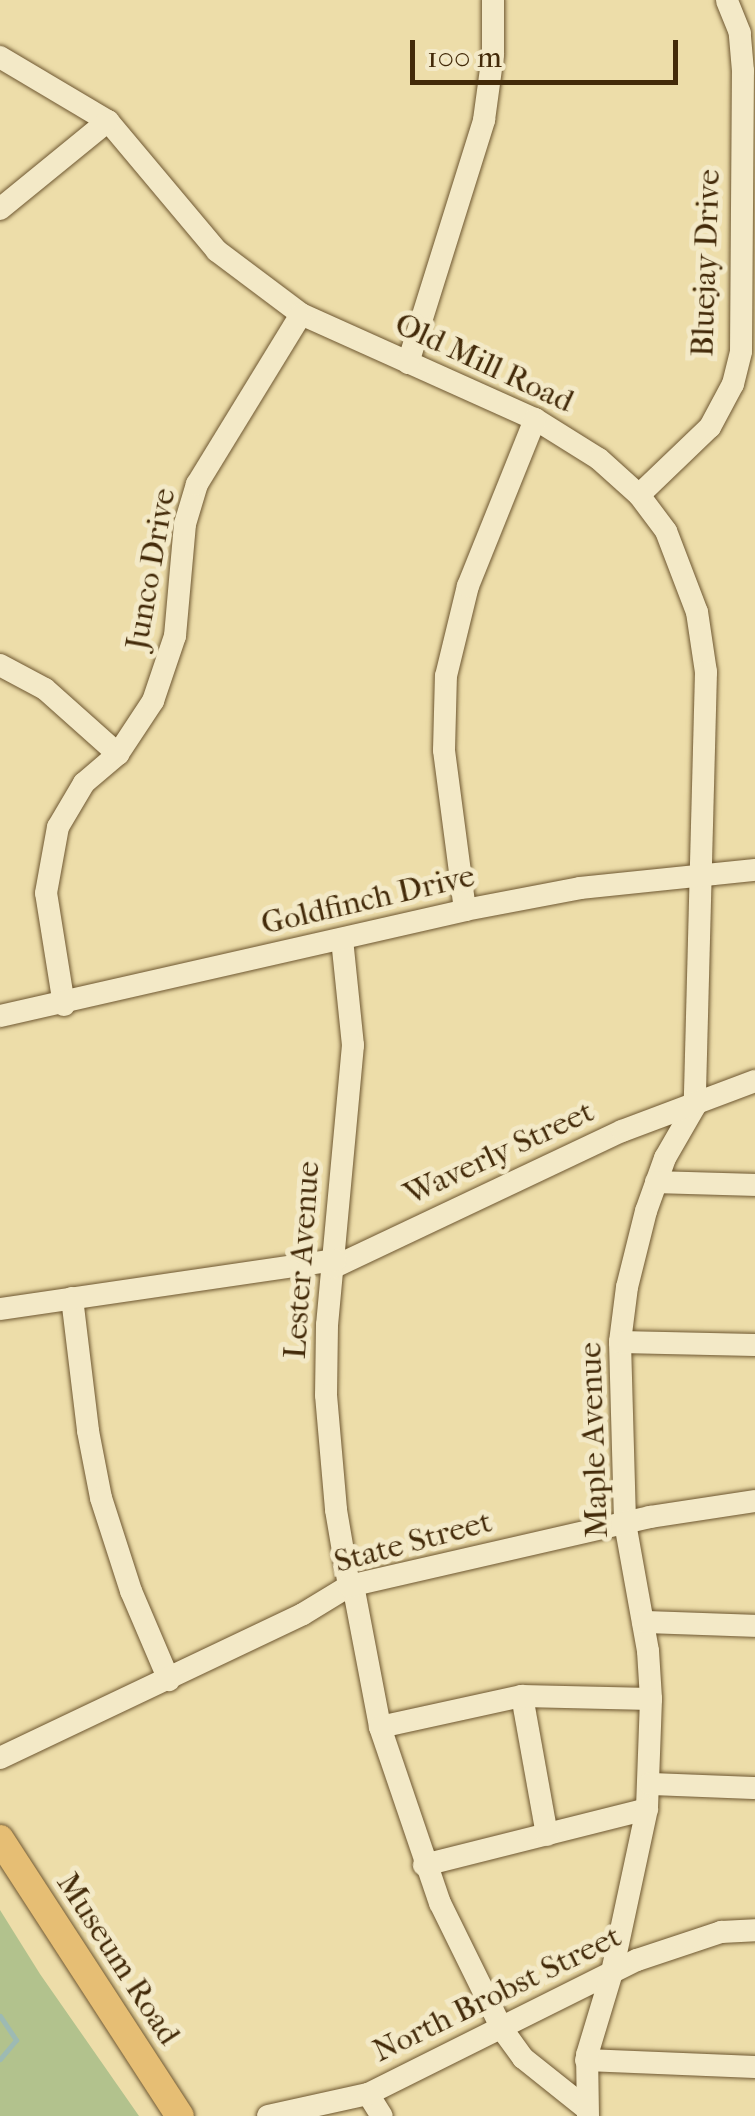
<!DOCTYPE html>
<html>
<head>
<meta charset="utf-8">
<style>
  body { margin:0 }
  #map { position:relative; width:755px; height:2116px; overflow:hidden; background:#eddda9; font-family:"IM FELL French Canon",serif }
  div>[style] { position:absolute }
  .green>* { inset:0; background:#b2c28d }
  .stream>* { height:5px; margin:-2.5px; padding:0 2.5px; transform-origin:2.5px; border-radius:2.5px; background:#9dbab3 }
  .roads { filter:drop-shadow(0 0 2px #6e5731) drop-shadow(0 0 2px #6e5731) }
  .minor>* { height:22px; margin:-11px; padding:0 11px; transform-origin:11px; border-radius:11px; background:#f3e9c7 }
  .major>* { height:28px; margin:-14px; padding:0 14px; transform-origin:14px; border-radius:14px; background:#e6be74 }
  span { translate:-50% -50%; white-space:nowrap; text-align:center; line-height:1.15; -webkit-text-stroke:10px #f3e9c7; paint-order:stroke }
  .street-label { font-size:32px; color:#432a09 }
  .scale { position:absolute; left:410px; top:40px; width:268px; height:45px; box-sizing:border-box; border:5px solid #432a09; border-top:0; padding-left:12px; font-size:30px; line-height:35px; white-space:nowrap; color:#432a09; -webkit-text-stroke:8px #f3e9c7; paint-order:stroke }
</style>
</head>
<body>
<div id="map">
  <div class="green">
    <div style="clip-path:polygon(0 1910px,40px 1974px,139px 2116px,0 2116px)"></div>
  </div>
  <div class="stream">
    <div style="left:0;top:2016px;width:29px;rotate:56deg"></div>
    <div style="left:16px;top:2040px;width:25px;rotate:130deg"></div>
  </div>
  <div class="roads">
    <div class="minor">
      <div style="left:0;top:57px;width:126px;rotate:30.7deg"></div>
      <div style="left:108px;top:121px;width:170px;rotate:50deg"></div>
      <div style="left:217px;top:251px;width:105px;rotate:36.9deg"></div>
      <div style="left:301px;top:314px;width:256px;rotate:24.2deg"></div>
      <div style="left:535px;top:419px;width:75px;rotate:32deg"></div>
      <div style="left:599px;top:459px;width:54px;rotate:42deg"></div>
      <div style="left:639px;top:495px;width:45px;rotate:53.1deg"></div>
      <div style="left:666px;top:531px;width:87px;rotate:69.1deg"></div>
      <div style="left:697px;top:612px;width:61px;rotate:81.5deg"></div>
      <div style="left:706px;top:672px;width:434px;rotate:91.5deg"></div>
      <div style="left:695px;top:1106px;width:60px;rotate:120deg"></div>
      <div style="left:665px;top:1158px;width:56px;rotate:109.7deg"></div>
      <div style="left:646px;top:1211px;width:78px;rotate:104deg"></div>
      <div style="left:627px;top:1287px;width:55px;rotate:97.3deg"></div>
      <div style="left:620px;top:1342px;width:181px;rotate:88.4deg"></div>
      <div style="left:625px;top:1523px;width:130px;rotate:79.8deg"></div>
      <div style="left:648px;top:1651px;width:48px;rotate:86.4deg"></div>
      <div style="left:651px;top:1699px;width:110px;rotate:92.1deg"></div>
      <div style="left:647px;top:1809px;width:230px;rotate:165.9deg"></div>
      <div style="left:0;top:209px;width:139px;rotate:-39.2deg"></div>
      <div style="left:408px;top:363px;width:255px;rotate:-72.6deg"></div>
      <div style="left:484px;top:120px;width:67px;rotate:-82.2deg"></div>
      <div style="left:493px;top:54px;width:54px;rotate:-90deg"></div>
      <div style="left:639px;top:495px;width:98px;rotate:-43.8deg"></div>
      <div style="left:710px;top:427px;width:49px;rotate:-61.9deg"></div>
      <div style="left:733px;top:384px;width:34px;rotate:-76deg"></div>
      <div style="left:741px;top:351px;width:280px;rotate:-89.6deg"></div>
      <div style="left:743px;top:71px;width:38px;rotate:-95deg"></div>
      <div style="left:740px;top:33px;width:35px;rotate:-112deg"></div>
      <div style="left:0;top:665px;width:51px;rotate:28.1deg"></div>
      <div style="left:45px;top:689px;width:98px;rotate:41.7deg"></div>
      <div style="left:465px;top:910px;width:161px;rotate:-97.5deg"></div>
      <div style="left:444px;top:750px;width:74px;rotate:-88.5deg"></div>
      <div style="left:446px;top:676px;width:93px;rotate:-76.3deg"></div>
      <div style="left:468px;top:586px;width:180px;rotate:-68.1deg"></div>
      <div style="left:342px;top:939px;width:107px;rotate:84.1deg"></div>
      <div style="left:353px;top:1045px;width:281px;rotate:95.3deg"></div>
      <div style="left:327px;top:1325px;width:70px;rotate:90.8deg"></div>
      <div style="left:326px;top:1395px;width:115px;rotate:85deg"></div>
      <div style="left:336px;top:1510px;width:77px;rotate:80.3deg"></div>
      <div style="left:64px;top:1005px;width:113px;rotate:-99.1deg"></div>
      <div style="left:46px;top:893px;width:67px;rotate:-79.7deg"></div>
      <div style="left:58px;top:827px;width:51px;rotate:-59.4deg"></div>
      <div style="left:84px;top:783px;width:45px;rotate:-40.5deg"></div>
      <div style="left:118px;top:754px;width:64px;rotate:-56.6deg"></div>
      <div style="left:153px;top:701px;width:69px;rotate:-71.3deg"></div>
      <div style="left:175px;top:636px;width:112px;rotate:-84.9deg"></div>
      <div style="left:185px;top:524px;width:42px;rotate:-73.3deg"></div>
      <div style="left:197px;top:484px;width:199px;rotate:-58.5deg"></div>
      <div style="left:0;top:1016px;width:477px;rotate:-12.8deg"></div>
      <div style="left:465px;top:910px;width:117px;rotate:-10.8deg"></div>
      <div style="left:580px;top:888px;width:176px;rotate:-5.9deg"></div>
      <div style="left:656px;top:1182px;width:99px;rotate:1.7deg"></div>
      <div style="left:334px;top:1267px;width:318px;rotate:-25.3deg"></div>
      <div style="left:622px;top:1131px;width:142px;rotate:-20.6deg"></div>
      <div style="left:72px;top:1298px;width:134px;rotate:83.1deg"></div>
      <div style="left:88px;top:1431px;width:68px;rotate:79deg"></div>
      <div style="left:101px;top:1498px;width:98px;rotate:72.1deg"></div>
      <div style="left:131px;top:1591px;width:97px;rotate:66.9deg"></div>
      <div style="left:0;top:1309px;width:339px;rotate:-8.3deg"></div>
      <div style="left:620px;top:1342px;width:135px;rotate:1.3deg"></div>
      <div style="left:353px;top:1585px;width:145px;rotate:79.2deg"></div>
      <div style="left:380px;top:1727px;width:186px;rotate:71.2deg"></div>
      <div style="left:440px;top:1903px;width:140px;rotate:63.8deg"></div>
      <div style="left:502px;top:2029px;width:36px;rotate:54deg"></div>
      <div style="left:523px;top:2058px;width:82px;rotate:38.6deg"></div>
      <div style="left:643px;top:1622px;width:112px;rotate:2deg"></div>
      <div style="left:522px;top:1696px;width:141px;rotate:79.8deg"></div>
      <div style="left:380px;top:1727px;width:145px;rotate:-12.3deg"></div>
      <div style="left:522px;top:1696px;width:129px;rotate:1.3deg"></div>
      <div style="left:0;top:1758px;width:335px;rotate:-25.4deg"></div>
      <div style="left:303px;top:1614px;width:54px;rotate:-31.3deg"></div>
      <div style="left:349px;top:1586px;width:309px;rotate:-12.9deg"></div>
      <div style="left:650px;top:1517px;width:106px;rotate:-8.7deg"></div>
      <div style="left:650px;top:1784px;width:105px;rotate:2.2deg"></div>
      <div style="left:586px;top:2060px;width:169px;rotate:2.4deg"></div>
      <div style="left:368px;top:2094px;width:26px;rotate:58deg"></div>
      <div style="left:268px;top:2116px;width:102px;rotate:-12.4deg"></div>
      <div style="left:368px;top:2094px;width:301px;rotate:-26.5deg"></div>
      <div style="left:637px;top:1960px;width:89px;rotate:-18.4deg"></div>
      <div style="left:721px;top:1932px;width:34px;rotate:-3deg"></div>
      <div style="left:588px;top:2116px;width:61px;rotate:-90.9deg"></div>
      <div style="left:587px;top:2055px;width:87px;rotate:-73.2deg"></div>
      <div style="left:612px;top:1972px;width:167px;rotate:-77.9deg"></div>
    </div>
    <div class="major">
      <div style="left:0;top:1839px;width:330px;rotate:57deg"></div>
    </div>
  </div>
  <div class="street-label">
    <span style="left:706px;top:263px;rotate:-88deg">Bluejay Drive</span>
    <span style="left:484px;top:363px;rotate:25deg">Old Mill Road</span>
    <span style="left:151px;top:569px;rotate:-80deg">Junco Drive</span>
    <span style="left:368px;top:900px;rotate:-13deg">Goldfinch Drive</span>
    <span style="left:499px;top:1153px;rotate:-25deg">Waverly Street</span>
    <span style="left:302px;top:1260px;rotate:-86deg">Lester Avenue</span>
    <span style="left:594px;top:1440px;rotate:-92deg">Maple Avenue</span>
    <span style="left:413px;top:1542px;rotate:-15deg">State Street</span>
    <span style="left:118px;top:1959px;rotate:57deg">Museum Road</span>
    <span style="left:497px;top:1994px;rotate:-26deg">North Brobst Street</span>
  </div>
  <div class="scale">100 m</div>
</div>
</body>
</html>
